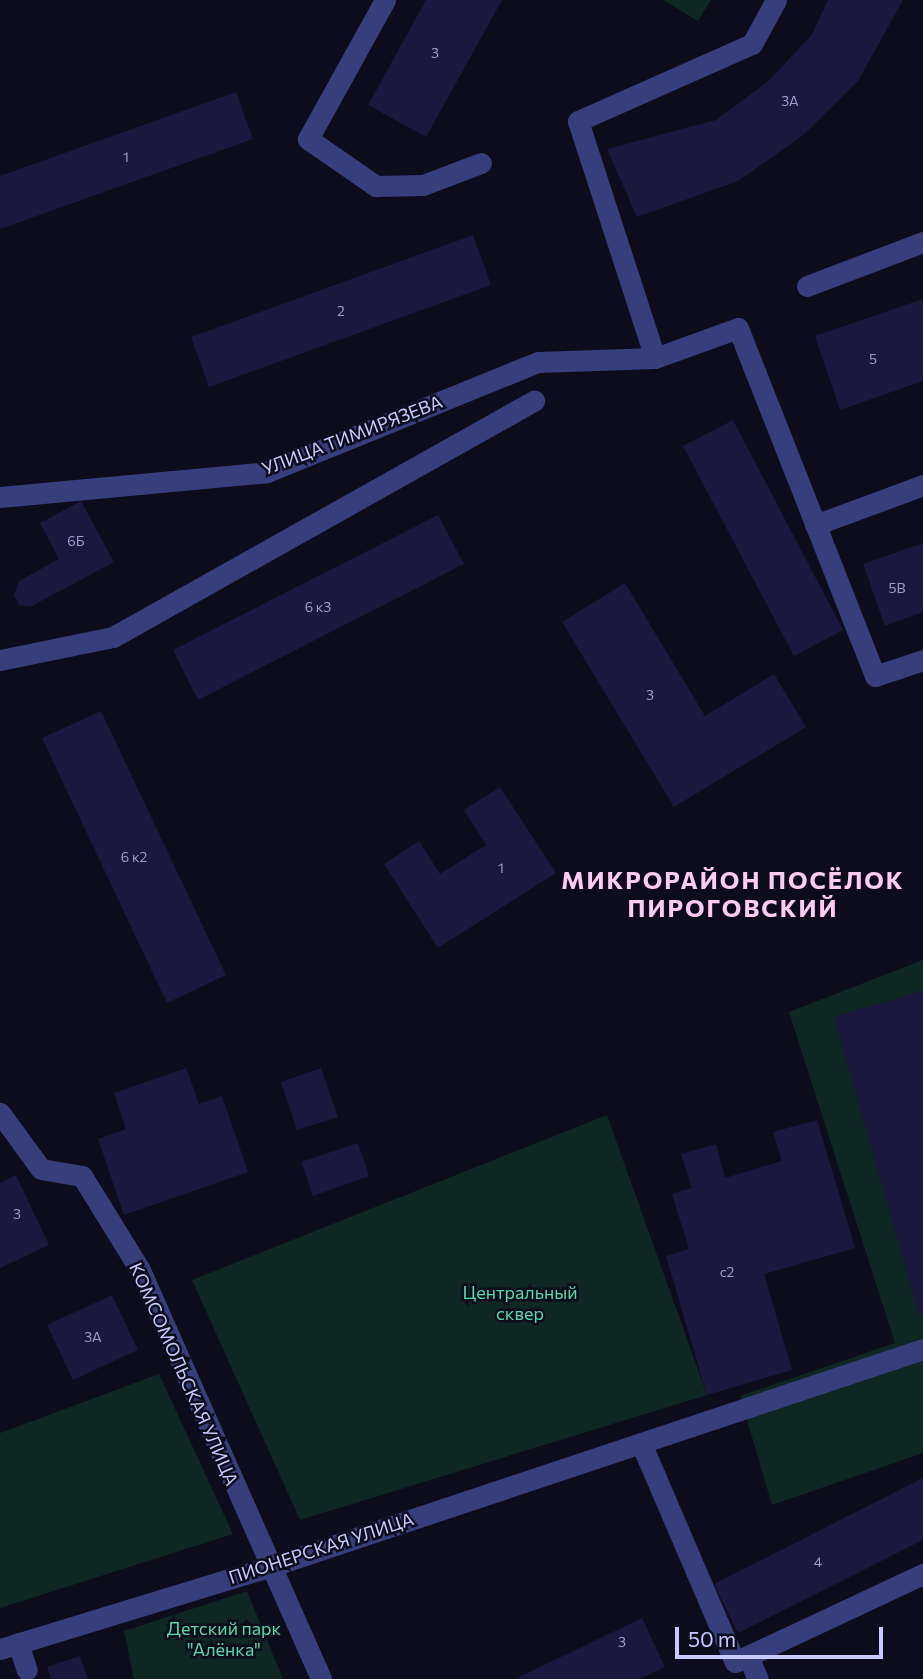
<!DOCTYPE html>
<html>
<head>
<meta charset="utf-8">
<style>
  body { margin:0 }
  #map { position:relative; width:923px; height:1679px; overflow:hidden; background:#0c0c1d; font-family:Commissioner,sans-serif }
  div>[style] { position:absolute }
  .green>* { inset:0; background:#0f2722 }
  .building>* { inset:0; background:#1a183e }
  .minor>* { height:21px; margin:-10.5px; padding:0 10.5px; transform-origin:10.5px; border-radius:10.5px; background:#373e7c }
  span { translate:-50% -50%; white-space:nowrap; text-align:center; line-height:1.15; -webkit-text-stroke:5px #0c0c1d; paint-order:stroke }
  .number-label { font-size:14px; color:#9c9ecf }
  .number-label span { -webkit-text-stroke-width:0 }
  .street-label { font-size:18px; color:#c8caff }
  .park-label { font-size:18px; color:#55dda7 }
  .district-label { font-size:24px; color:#ffcaf3; font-weight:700; letter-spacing:2px }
  .scale { position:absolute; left:675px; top:1627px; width:208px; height:32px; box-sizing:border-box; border:4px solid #c8caff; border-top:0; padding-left:9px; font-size:21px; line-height:24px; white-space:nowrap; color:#c8caff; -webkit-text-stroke:5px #0c0c1d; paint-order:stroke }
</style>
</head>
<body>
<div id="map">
  <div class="green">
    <div style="clip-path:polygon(663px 0,711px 0,698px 21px)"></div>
    <div style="clip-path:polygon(923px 960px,923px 1453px,772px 1505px,740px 1396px,895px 1343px,789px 1012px)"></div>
    <div style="clip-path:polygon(607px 1115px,707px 1395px,300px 1520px,192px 1280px)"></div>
    <div style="clip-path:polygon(159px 1374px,233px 1534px,0 1608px,0 1433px)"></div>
    <div style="clip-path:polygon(247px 1591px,283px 1679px,134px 1679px,124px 1631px)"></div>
  </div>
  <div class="building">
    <div style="clip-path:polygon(426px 0,502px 0,426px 137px,368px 105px)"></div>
    <div style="clip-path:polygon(828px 0,903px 0,858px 81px,802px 136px,738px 181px,637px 217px,607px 149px,716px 120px,767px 82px,811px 36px)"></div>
    <div style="clip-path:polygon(236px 92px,253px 139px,0 229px,0 176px)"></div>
    <div style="clip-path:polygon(473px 235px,491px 285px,209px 387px,191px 337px)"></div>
    <div style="clip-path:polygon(923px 299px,923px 381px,840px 410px,815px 336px)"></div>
    <div style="clip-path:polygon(733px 420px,843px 630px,794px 656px,683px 446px)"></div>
    <div style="clip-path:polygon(81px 501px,114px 562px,30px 607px,19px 605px,14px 595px,19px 581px,59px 559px,40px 523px)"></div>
    <div style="clip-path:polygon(438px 515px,464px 564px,198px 700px,173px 650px)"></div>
    <div style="clip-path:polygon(923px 543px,923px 612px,885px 626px,863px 564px)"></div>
    <div style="clip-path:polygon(625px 583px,705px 716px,774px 674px,806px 727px,674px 807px,562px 622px)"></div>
    <div style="clip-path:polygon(101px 711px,226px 975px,167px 1003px,42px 738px)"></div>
    <div style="clip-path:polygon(500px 787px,556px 873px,438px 948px,384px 864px,419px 841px,440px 874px,486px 845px,464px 810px)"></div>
    <div style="clip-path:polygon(923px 991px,923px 1316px,920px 1317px,834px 1017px)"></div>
    <div style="clip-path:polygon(186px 1068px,199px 1104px,222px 1096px,248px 1172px,124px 1215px,98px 1139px,126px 1129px,114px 1093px)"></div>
    <div style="clip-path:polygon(321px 1068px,338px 1117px,297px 1130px,281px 1082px)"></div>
    <div style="clip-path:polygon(817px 1120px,855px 1248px,764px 1274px,792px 1370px,707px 1395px,666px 1256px,689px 1249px,672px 1194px,692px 1188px,681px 1154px,716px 1144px,725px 1178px,782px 1161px,773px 1132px)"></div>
    <div style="clip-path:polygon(358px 1143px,369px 1176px,313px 1196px,301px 1162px)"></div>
    <div style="clip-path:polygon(16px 1175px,49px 1245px,0 1268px,0 1183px)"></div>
    <div style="clip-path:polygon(112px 1295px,138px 1350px,73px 1380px,47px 1325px)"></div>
    <div style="clip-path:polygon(923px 1478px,923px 1540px,738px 1633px,714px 1584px)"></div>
    <div style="clip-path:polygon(642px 1618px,665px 1667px,639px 1679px,515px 1679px)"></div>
    <div style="clip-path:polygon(80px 1656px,88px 1679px,51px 1679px,47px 1667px)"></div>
  </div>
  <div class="minor">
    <div style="left:385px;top:0;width:159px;rotate:119deg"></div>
    <div style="left:308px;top:139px;width:83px;rotate:34.7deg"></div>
    <div style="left:376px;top:186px;width:47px;rotate:-1.2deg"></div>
    <div style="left:423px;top:185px;width:62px;rotate:-20.8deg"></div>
    <div style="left:807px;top:286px;width:124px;rotate:-20.8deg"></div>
    <div style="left:655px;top:358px;width:88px;rotate:-19.9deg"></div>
    <div style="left:738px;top:328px;width:374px;rotate:68.5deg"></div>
    <div style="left:875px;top:676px;width:51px;rotate:-18.4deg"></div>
    <div style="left:0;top:497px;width:268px;rotate:-5.3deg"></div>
    <div style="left:267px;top:472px;width:292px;rotate:-22.1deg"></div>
    <div style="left:538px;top:362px;width:117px;rotate:-2deg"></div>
    <div style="left:655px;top:358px;width:249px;rotate:-108deg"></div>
    <div style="left:578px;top:121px;width:190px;rotate:-23.9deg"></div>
    <div style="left:752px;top:44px;width:50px;rotate:-61.4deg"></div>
    <div style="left:815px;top:525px;width:115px;rotate:-20.3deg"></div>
    <div style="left:0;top:660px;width:115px;rotate:-11.5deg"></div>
    <div style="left:113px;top:637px;width:483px;rotate:-29.3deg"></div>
    <div style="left:0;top:1113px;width:69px;rotate:53.8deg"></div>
    <div style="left:41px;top:1169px;width:42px;rotate:9.7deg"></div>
    <div style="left:82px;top:1176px;width:110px;rotate:58.3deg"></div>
    <div style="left:140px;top:1270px;width:447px;rotate:66.1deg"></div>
    <div style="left:641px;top:1443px;width:238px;rotate:66.8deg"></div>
    <div style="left:735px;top:1662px;width:208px;rotate:-25.1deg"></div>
    <div style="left:18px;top:1643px;width:28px;rotate:72deg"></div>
    <div style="left:0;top:1649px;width:281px;rotate:-17deg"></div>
    <div style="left:269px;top:1567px;width:689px;rotate:-18.43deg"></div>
    <div style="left:748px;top:1656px;width:25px;rotate:67deg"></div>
  </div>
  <div class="number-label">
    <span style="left:435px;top:53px">3</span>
    <span style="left:790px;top:101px">3А</span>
    <span style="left:126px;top:157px">1</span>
    <span style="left:341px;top:311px">2</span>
    <span style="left:873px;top:359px">5</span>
    <span style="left:76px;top:541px">6Б</span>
    <span style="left:897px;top:588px">5В</span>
    <span style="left:318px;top:607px">6 к3</span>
    <span style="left:650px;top:695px">3</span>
    <span style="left:134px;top:857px">6 к2</span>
    <span style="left:501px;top:868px">1</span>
    <span style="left:17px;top:1214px">3</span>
    <span style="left:727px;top:1272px">с2</span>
    <span style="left:93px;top:1337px">3А</span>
    <span style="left:818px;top:1562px">4</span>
    <span style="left:622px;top:1642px">3</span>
  </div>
  <div class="street-label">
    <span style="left:352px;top:435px;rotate:-21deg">УЛИЦА ТИМИРЯЗЕВА</span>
    <span style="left:184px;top:1374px;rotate:66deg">КОМСОМОЛЬСКАЯ УЛИЦА</span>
    <span style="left:321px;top:1548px;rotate:-18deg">ПИОНЕРСКАЯ УЛИЦА</span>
  </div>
  <div class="park-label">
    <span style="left:520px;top:1303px">Центральный<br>сквер</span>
    <span style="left:224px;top:1639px">Детский парк<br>"Алёнка"</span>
  </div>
  <div class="district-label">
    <span style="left:733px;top:894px">МИКРОРАЙОН ПОСЁЛОК<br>ПИРОГОВСКИЙ</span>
  </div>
  <div class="scale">50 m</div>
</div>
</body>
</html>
